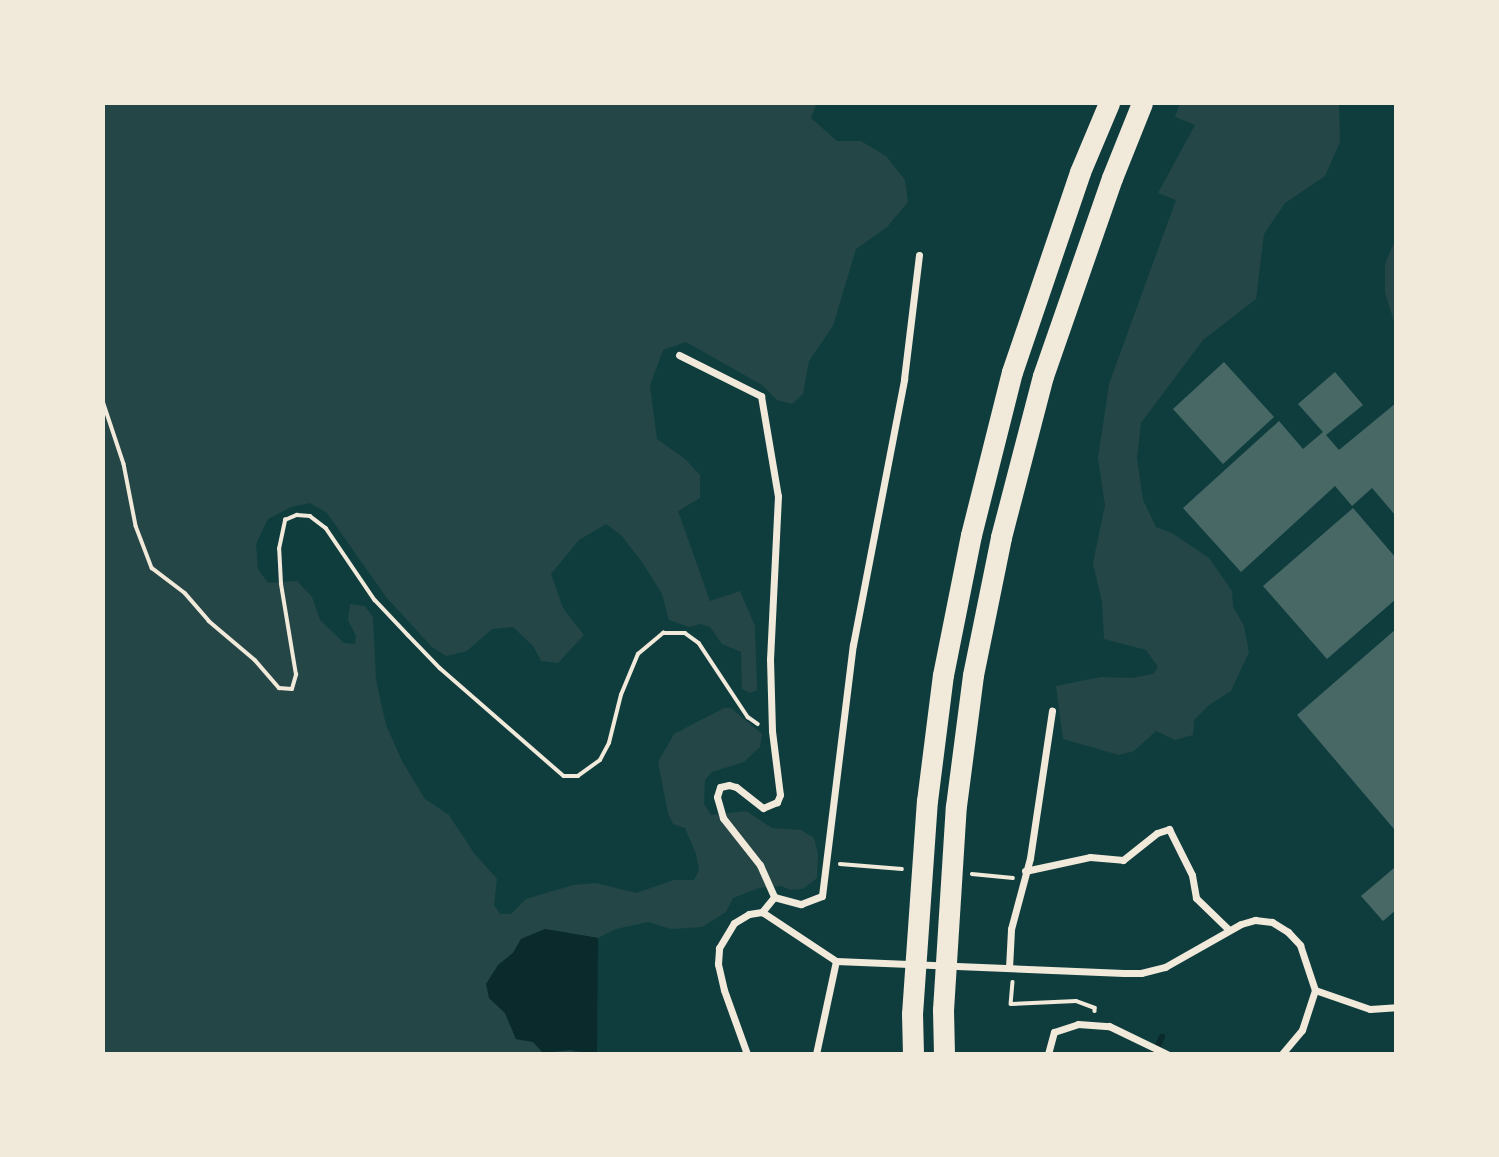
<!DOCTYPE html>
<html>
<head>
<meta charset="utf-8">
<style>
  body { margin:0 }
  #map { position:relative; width:1499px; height:1157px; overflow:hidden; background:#0f3d3e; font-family:"PT Sans",sans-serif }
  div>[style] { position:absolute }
  .green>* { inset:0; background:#244646 }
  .water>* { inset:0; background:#0a2a2b }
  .stream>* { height:6px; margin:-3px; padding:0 3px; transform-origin:3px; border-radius:3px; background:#0a2a2b }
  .building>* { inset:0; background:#486865 }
  .path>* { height:3.5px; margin:-1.75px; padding:0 1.75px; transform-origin:1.75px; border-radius:1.75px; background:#f1e9da }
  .minor>* { height:7px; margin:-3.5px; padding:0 3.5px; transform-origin:3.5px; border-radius:3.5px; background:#f1e9da }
  .motorway>* { height:21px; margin:-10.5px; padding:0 10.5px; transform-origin:10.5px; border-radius:10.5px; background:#f1e9da }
  span { translate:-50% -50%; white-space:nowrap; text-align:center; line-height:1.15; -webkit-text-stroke:5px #f1e9da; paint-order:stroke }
  .frame { position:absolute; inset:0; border:105px solid #f1e9da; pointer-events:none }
</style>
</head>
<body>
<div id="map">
  <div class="green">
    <div style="clip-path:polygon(103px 103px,817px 103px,811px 118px,837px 141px,861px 141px,886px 156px,905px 180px,908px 202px,887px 227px,856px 249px,833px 326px,809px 361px,803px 394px,792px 404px,777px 400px,762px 385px,686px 342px,663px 350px,650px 386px,657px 439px,685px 459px,700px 475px,700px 498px,678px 511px,710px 601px,740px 591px,755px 626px,757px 690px,750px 693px,742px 689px,741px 652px,722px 644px,710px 627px,700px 624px,689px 627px,669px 620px,662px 594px,642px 562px,621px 535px,606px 524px,579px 540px,551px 574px,563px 608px,584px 635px,558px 663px,541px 661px,533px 646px,513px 627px,492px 629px,467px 651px,446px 656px,432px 647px,386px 597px,327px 513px,310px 503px,291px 507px,268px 519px,256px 544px,258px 569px,268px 583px,297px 581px,312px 597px,320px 620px,344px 643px,355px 644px,356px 636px,348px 620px,350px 604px,365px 606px,373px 617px,376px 680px,386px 725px,403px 763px,425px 799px,449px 815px,474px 853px,497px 879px,494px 905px,500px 914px,511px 914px,526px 899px,573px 885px,596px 883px,636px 893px,674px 880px,694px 880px,699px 870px,696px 854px,685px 828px,673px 824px,668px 813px,658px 762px,674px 734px,724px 708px,731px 708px,762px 734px,760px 747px,744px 762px,712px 772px,705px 780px,704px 804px,711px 815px,746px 811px,772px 828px,801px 830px,814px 838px,818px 854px,817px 878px,803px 889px,791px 890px,781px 886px,759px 888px,733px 898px,726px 912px,702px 927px,671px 929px,648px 922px,616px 929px,598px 938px,545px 929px,521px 939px,513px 953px,498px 965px,489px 998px,505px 1013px,516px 1039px,533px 1042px,544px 1053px,570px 1050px,581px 1054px,103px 1054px)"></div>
    <div style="clip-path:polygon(1180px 103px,1339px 103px,1340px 142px,1325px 176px,1285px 203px,1264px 234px,1256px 299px,1203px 340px,1141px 423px,1137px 458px,1143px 500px,1156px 527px,1172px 533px,1209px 558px,1232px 591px,1233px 607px,1244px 626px,1249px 652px,1231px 691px,1209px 705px,1194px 720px,1193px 735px,1175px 740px,1156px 731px,1134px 751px,1119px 755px,1063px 739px,1056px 686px,1101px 677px,1132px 678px,1153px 674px,1158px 667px,1146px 650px,1104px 639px,1102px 602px,1093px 563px,1105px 505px,1098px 458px,1109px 384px,1176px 200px,1158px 193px,1195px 125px,1175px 117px)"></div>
    <div style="clip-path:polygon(1396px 238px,1396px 328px,1385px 293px,1385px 264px)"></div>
  </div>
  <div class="water">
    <div style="clip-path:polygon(545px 929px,598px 938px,597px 1054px,570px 1050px,543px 1053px,533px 1042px,516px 1039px,505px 1013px,489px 998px,486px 984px,498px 965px,513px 953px,521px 939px)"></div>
  </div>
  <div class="stream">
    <div style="left:1154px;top:1054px;width:19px;rotate:-65deg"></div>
  </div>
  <div class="building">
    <div style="clip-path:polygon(1224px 362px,1274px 417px,1223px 464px,1173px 409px)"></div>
    <div style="clip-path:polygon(1335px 372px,1363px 405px,1326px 435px,1339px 450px,1396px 403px,1396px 516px,1372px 488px,1352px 506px,1335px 486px,1241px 572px,1183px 508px,1279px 421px,1303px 449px,1323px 432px,1298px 404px)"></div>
    <div style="clip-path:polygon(1353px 508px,1396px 558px,1396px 599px,1327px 659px,1263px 586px)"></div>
    <div style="clip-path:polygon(1396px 629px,1396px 827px,1394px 829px,1297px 715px)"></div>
    <div style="clip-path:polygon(1394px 868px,1396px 910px,1383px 921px,1361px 896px)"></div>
  </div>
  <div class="path">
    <div style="left:103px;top:401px;width:66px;rotate:71.6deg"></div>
    <div style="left:124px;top:464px;width:63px;rotate:79deg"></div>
    <div style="left:136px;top:526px;width:45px;rotate:69.1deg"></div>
    <div style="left:152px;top:568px;width:41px;rotate:37.1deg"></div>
    <div style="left:185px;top:593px;width:37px;rotate:49deg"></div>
    <div style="left:209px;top:621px;width:60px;rotate:40.3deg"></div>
    <div style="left:255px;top:660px;width:37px;rotate:49deg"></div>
    <div style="left:279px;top:688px;width:13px;rotate:4deg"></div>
    <div style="left:292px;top:689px;width:15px;rotate:-74deg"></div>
    <div style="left:296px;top:675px;width:92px;rotate:-99.4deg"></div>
    <div style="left:281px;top:584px;width:35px;rotate:-93deg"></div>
    <div style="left:279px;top:549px;width:30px;rotate:-78deg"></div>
    <div style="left:285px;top:520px;width:13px;rotate:-23deg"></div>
    <div style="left:297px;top:515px;width:13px;rotate:4deg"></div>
    <div style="left:310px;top:516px;width:20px;rotate:37deg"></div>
    <div style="left:326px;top:528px;width:87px;rotate:55.8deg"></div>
    <div style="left:375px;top:600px;width:48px;rotate:46.7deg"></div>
    <div style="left:408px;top:635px;width:46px;rotate:45.9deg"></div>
    <div style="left:440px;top:668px;width:164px;rotate:41.1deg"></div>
    <div style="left:564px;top:776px;width:14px"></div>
    <div style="left:578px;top:776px;width:27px;rotate:-36deg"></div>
    <div style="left:600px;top:760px;width:19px;rotate:-62deg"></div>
    <div style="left:609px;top:743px;width:49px;rotate:-76deg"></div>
    <div style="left:621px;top:695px;width:44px;rotate:-67.5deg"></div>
    <div style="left:638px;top:654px;width:33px;rotate:-40deg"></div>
    <div style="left:663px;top:633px;width:22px"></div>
    <div style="left:685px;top:633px;width:17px;rotate:36deg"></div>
    <div style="left:699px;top:643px;width:89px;rotate:56.5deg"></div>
    <div style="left:748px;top:717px;width:12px;rotate:35deg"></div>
    <div style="left:840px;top:864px;width:62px;rotate:4.6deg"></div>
    <div style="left:972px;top:874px;width:41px;rotate:5.6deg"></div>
    <div style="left:1013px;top:982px;width:22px;rotate:95deg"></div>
    <div style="left:1011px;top:1004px;width:65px;rotate:-2.6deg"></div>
    <div style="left:1076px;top:1001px;width:20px;rotate:20deg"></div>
    <div style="left:1095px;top:1008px;width:3px;rotate:90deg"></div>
  </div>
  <div class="minor">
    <div style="left:679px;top:355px;width:92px;rotate:26.6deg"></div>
    <div style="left:761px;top:396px;width:101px;rotate:80.4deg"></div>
    <div style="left:778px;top:496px;width:163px;rotate:92.8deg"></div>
    <div style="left:770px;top:659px;width:72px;rotate:88.4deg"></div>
    <div style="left:772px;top:731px;width:64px;rotate:82.9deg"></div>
    <div style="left:780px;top:795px;width:8px;rotate:113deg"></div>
    <div style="left:777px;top:802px;width:15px;rotate:157deg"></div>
    <div style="left:763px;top:808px;width:34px;rotate:-142deg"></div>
    <div style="left:736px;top:787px;width:7px;rotate:-164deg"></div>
    <div style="left:729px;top:785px;width:9px;rotate:167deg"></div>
    <div style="left:720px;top:787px;width:10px;rotate:107deg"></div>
    <div style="left:717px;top:797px;width:22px;rotate:74deg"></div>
    <div style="left:723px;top:818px;width:60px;rotate:51.8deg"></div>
    <div style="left:760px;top:865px;width:35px;rotate:66deg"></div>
    <div style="left:1025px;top:871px;width:66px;rotate:-12.2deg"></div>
    <div style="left:1090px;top:857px;width:33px;rotate:5deg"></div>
    <div style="left:1123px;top:860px;width:43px;rotate:-38.5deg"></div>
    <div style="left:1157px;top:833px;width:13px;rotate:-18deg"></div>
    <div style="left:1169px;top:829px;width:51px;rotate:63.4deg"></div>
    <div style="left:1192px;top:875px;width:23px;rotate:80deg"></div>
    <div style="left:1196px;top:898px;width:45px;rotate:44.1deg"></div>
    <div style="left:774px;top:897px;width:28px;rotate:15deg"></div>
    <div style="left:801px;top:904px;width:22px;rotate:-21deg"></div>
    <div style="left:822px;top:896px;width:253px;rotate:-83deg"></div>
    <div style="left:853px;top:645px;width:271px;rotate:-79.1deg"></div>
    <div style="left:904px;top:379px;width:125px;rotate:-83.1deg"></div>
    <div style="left:762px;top:912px;width:19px;rotate:-51deg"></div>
    <div style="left:1009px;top:968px;width:39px;rotate:-87deg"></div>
    <div style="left:1011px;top:929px;width:73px;rotate:-75deg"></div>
    <div style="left:1030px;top:858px;width:149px;rotate:-81.5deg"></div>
    <div style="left:1315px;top:990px;width:58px;rotate:19.1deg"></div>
    <div style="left:1370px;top:1009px;width:26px;rotate:-4deg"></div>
    <div style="left:747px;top:1054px;width:68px;rotate:-109.8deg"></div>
    <div style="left:724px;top:990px;width:27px;rotate:-103deg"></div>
    <div style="left:718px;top:964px;width:16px;rotate:-86deg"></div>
    <div style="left:719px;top:948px;width:29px;rotate:-59deg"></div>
    <div style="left:734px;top:923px;width:17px;rotate:-31deg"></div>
    <div style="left:749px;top:914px;width:13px;rotate:-9deg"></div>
    <div style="left:762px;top:912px;width:89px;rotate:33.5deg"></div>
    <div style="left:836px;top:961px;width:288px;rotate:2.4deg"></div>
    <div style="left:1124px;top:973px;width:17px"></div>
    <div style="left:1141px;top:973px;width:25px;rotate:-14deg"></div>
    <div style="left:1165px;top:967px;width:87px;rotate:-29.5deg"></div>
    <div style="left:1241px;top:924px;width:15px;rotate:-16deg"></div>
    <div style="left:1255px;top:920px;width:17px;rotate:7deg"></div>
    <div style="left:1272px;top:922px;width:19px;rotate:32deg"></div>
    <div style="left:1288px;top:932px;width:18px;rotate:47deg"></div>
    <div style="left:1300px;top:945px;width:47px;rotate:71.6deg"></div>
    <div style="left:1315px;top:990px;width:42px;rotate:108deg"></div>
    <div style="left:1302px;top:1030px;width:31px;rotate:130deg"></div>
    <div style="left:816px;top:1054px;width:95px;rotate:-77.9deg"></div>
    <div style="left:1048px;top:1054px;width:23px;rotate:-75deg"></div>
    <div style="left:1054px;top:1032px;width:25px;rotate:-18deg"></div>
    <div style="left:1078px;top:1024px;width:31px;rotate:4deg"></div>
    <div style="left:1109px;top:1026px;width:64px;rotate:25.8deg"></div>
  </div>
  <div class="motorway">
    <div style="left:913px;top:1054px;width:40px;rotate:-91.4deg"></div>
    <div style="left:912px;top:1014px;width:214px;rotate:-86deg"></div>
    <div style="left:927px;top:801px;width:127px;rotate:-82.8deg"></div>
    <div style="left:943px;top:675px;width:143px;rotate:-78.7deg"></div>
    <div style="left:971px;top:535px;width:168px;rotate:-75.9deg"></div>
    <div style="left:1012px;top:372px;width:211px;rotate:-71.2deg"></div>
    <div style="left:1080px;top:172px;width:75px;rotate:-67.2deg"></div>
    <div style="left:944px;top:1054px;width:44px;rotate:-91.3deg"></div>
    <div style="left:943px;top:1010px;width:204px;rotate:-86.4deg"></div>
    <div style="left:956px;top:806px;width:132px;rotate:-82.6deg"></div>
    <div style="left:973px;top:675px;width:141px;rotate:-78.5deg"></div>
    <div style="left:1001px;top:537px;width:166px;rotate:-75.4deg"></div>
    <div style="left:1043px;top:376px;width:210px;rotate:-70.8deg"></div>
    <div style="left:1112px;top:178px;width:81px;rotate:-68.2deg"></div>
  </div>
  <div class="frame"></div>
</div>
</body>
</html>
